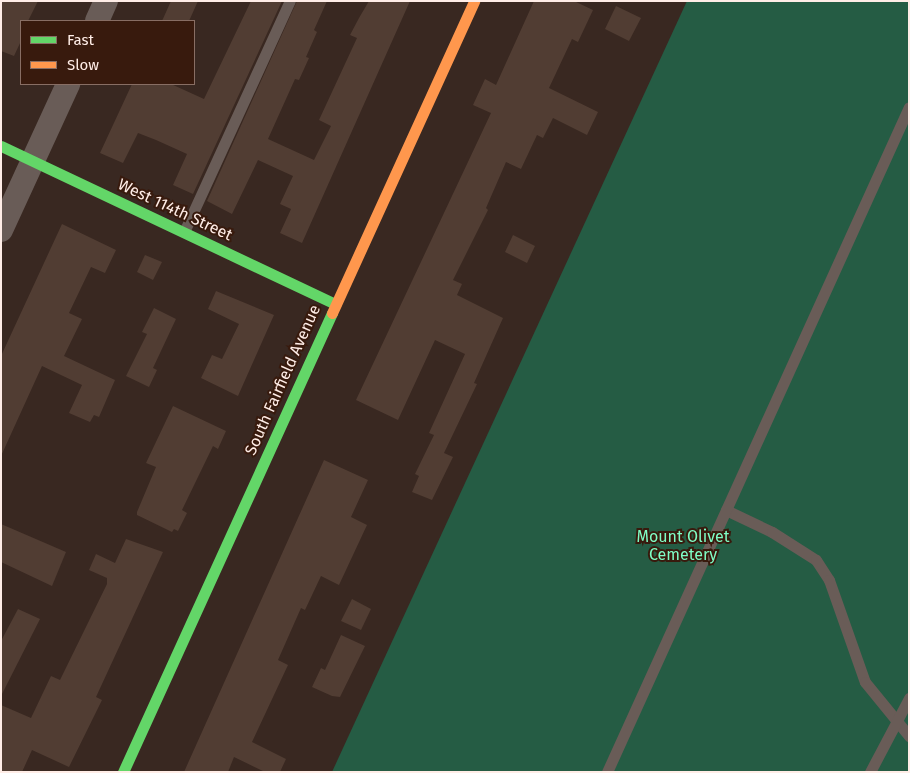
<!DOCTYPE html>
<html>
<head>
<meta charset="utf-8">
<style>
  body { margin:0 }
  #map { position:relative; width:910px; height:773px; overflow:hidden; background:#392821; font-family:"Fira Sans",sans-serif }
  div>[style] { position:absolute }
  .green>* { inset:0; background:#255c44 }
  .building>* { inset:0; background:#513d33 }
  .lane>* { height:11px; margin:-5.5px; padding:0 5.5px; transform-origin:5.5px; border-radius:5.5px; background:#695c57 }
  .street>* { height:24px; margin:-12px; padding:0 12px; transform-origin:12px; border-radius:12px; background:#695c57 }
  .fast>* { height:11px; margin:-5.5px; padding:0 5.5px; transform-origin:5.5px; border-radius:5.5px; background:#63d668 }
  .slow>* { height:11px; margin:-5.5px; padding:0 5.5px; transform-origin:5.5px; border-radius:5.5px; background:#ff974d }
  span { translate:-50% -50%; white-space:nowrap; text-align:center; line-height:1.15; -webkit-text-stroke:4px #381a0d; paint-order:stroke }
  .street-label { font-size:16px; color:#ffede7 }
  .park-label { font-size:16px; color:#7ffdc6 }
  .frame { position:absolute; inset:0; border:2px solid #ffede7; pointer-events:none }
  .legend { position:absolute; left:20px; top:20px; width:175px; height:65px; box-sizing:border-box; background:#381a0d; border:1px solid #886e64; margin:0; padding:6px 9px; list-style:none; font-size:15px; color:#ffede7 }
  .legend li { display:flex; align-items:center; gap:10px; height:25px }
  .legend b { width:25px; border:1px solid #886e64 }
</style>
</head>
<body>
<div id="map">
  <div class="green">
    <div style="clip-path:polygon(687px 1px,909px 1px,909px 772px,332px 772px)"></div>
  </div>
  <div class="building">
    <div style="clip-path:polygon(1px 1px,38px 1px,28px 21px,21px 21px,21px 41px,14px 56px,1px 51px)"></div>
    <div style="clip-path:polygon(171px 1px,198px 1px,189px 21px,162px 21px)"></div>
    <div style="clip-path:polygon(251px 1px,282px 1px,193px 194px,173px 185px,187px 154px,156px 140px,138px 133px,123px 163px,100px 153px,132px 84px,171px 84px,204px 99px)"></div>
    <div style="clip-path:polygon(297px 1px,327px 1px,314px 30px,317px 32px,306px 57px,309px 58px,299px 80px,295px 79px,268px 139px,314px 160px,331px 126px,319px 120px,357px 38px,350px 35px,359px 18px,369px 1px,410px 1px,302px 243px,280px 233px,291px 209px,280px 204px,293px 176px,258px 160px,232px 214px,207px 201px)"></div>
    <div style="clip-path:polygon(534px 1px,574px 1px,593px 10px,578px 42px,572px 39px,549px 88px,598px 112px,587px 135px,553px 118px,543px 138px,537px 135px,521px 169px,506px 162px,486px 208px,488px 210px,453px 280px,462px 284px,457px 295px,503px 318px,474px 383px,477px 384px,444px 453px,453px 457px,432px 500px,412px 492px,419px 476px,415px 474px,434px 435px,429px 433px,465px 354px,435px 340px,398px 420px,356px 400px,491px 113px,473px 105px,485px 79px,496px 85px)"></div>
    <div style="clip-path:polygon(616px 6px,641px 18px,629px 41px,605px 29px)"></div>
    <div style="clip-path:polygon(62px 224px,116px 250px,105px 273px,91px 267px,69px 313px,82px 319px,64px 356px,115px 380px,99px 417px,94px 415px,90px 422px,69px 413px,82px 385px,42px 366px,1px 456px,1px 356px)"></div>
    <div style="clip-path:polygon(513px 235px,535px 246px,527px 263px,505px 252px)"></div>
    <div style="clip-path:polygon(145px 255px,162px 262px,153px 280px,137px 272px)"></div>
    <div style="clip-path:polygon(216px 291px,274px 315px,238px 396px,201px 378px,212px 355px,222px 359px,239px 324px,208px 309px)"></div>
    <div style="clip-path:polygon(154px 308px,176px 319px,153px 368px,157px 370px,149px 387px,126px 376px,147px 334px,142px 332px)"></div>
    <div style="clip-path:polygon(173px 406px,226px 431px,218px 449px,213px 446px,182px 510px,187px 513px,178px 531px,174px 529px,172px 532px,137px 515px,137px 512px,156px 467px,146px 463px)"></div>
    <div style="clip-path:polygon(324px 460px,368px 480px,351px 517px,367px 525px,339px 585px,321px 576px,305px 610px,301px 608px,278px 660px,288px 665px,252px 742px,286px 759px,280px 772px,265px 772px,234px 757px,228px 772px,184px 772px)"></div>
    <div style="clip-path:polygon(1px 524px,66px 552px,52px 586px,1px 562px)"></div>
    <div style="clip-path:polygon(126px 539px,163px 552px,96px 697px,102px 700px,69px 767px,32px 750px,22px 772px,1px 772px,1px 705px,31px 718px,51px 676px,60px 680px,107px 584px,107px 578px,89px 570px,96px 554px,115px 563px)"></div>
    <div style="clip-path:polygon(352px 599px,371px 609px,361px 630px,341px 621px)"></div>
    <div style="clip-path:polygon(18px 609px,40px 619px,1px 696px,1px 641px)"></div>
    <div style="clip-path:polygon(341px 635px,365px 646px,340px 697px,332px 696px,312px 687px,321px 668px,325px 670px)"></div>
  </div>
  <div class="lane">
    <div style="left:184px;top:232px;width:254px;rotate:-65.4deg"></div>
    <div style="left:726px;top:510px;width:51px;rotate:25.6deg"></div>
    <div style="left:772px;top:532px;width:52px;rotate:32.5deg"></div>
    <div style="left:816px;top:560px;width:24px;rotate:57deg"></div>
    <div style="left:829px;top:580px;width:108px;rotate:70.6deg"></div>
    <div style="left:865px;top:682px;width:70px;rotate:50.8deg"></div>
    <div style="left:607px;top:772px;width:730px;rotate:-65.58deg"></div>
    <div style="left:870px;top:772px;width:84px;rotate:-62.2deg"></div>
  </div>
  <div class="street">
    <div style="left:97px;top:21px;width:22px;rotate:-66deg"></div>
    <div style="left:1px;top:230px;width:161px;rotate:-65.3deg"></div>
  </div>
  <div class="fast">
    <div style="left:1px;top:146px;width:370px;rotate:25.3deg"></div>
    <div style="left:123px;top:772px;width:504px;rotate:-65.52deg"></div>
  </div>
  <div class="slow">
    <div style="left:332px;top:313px;width:343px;rotate:-65.5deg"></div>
  </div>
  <div class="street-label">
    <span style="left:175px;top:210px;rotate:25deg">West 114th Street</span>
    <span style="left:283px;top:380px;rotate:-66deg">South Fairfield Avenue</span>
  </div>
  <div class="park-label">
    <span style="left:683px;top:546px">Mount Olivet<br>Cemetery</span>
  </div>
  <div class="frame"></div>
  <ul class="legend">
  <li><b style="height:6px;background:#63d668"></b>Fast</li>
  <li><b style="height:6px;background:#ff974d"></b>Slow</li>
  </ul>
</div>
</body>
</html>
